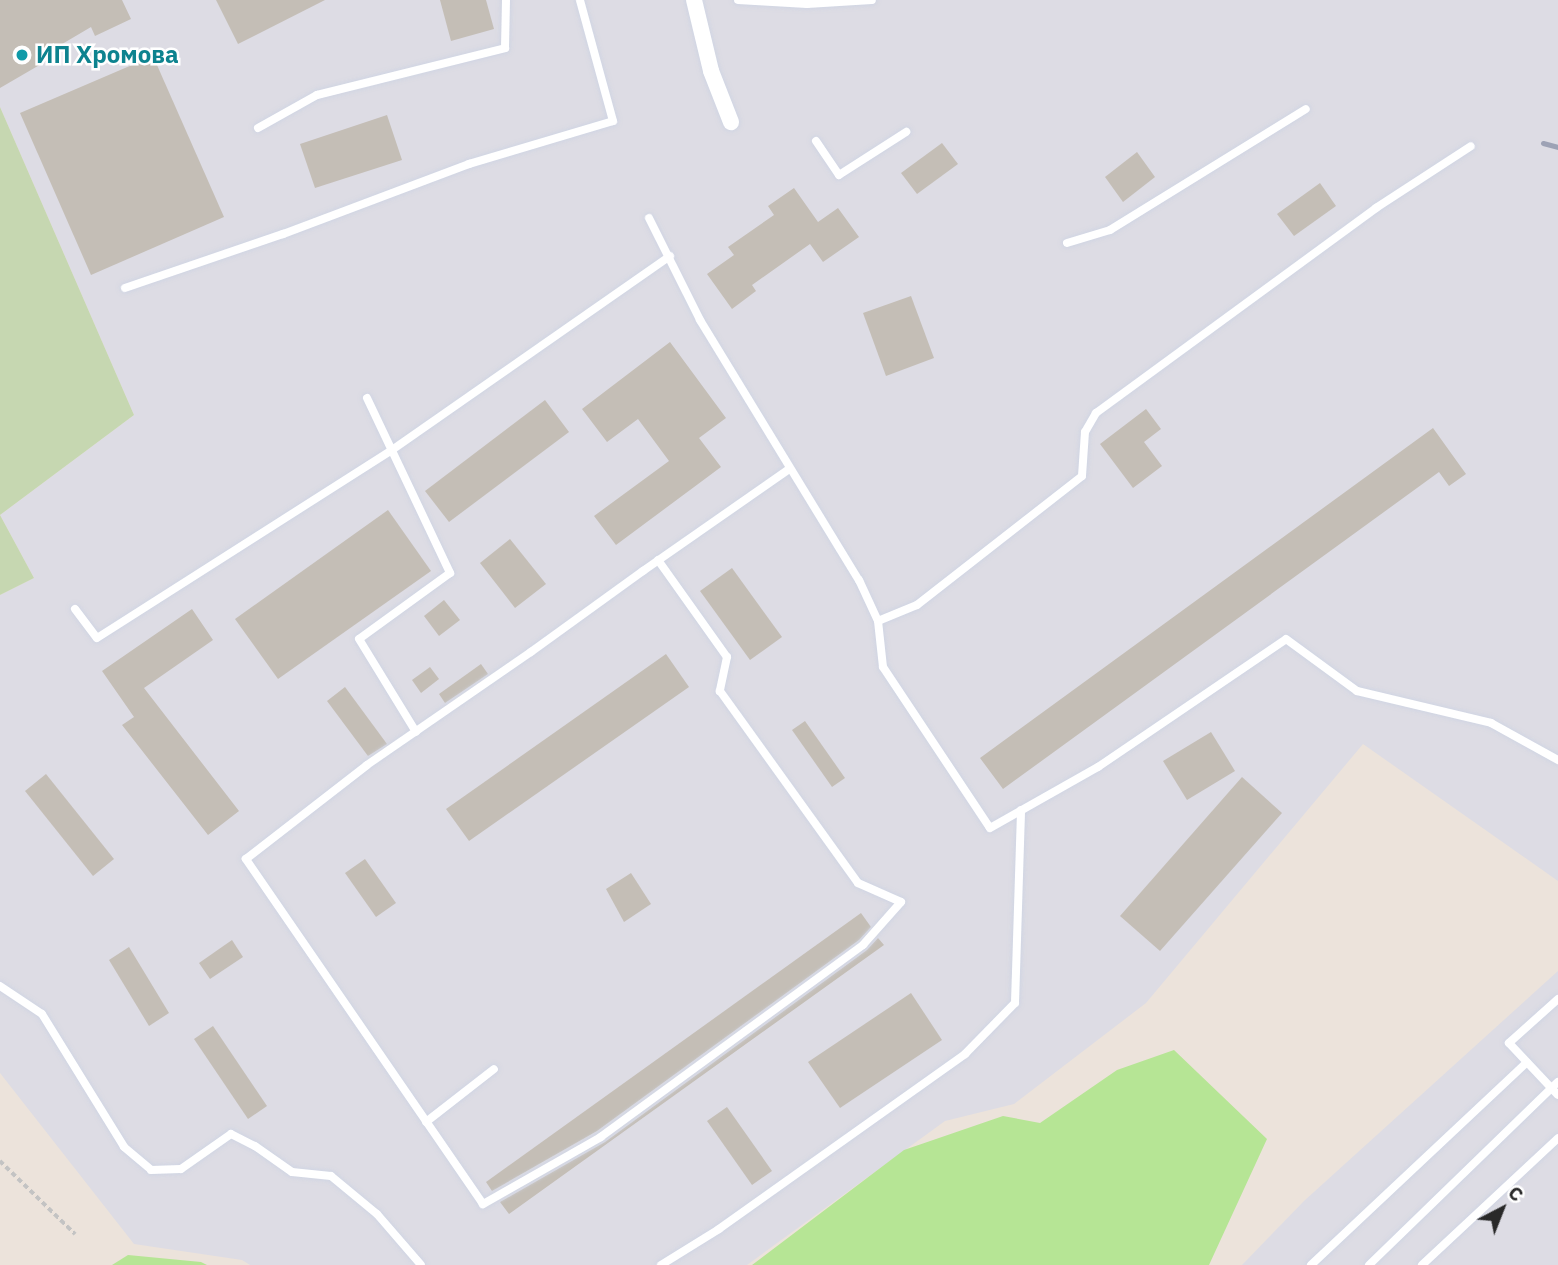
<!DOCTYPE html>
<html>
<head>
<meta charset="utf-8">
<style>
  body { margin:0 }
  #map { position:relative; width:1558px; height:1265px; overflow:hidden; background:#ece3db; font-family:"IBM Plex Sans",sans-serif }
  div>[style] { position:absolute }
  .industrial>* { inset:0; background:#dddce4 }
  .green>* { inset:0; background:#b6e595 }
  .cemetery>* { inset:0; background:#c6d7b1 }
  .building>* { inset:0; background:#c4beb6 }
  .path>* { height:3.5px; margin-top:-1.75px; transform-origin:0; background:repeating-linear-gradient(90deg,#c3c3c3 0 5px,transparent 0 8.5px) }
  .roads { filter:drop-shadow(0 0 2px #d0d5e3) drop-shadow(0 0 2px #d0d5e3) }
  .lane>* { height:8px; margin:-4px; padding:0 4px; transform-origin:4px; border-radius:4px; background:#fff }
  .street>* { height:16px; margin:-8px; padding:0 8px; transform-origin:8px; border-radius:8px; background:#fff }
  .rail>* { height:5px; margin:-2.5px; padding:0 2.5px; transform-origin:2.5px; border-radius:2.5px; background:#9da2b5 }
  .dots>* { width:19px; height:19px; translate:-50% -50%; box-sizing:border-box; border:4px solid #fff; border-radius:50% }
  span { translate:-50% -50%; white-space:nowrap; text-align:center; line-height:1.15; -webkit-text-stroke:5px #fff; paint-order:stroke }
  .culture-label { font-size:24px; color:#0d838f; font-weight:700 }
  .left { translate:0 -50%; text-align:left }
  .north { position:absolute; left:1467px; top:1174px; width:70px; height:70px; -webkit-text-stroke:5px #fff; paint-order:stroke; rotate:42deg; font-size:19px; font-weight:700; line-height:28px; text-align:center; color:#292929 }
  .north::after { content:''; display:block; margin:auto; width:24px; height:32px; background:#292929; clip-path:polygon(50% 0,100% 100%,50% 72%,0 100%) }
</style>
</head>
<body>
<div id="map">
  <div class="industrial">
    <div style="clip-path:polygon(0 0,1558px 0,1558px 881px,1363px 744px,1146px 1003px,1014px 1104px,945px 1121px,747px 1265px,250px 1265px,242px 1260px,134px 1244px,0 1073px,0 595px,34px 578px,0 515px,134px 415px,0 107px)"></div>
    <div style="clip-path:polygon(1558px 971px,1558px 1265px,1242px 1265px,1304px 1201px)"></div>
  </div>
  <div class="green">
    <div style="clip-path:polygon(1174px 1050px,1267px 1139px,1209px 1265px,752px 1265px,904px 1150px,1003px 1116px,1040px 1123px,1117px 1070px)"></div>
    <div style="clip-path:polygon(128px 1255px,201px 1262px,207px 1265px,112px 1265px)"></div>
  </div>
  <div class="cemetery">
    <div style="clip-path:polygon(0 107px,134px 415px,0 515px,34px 578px,0 595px)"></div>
  </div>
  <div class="building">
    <div style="clip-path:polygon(0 0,122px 0,131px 19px,95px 36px,91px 27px,52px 50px,55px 56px,0 88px)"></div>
    <div style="clip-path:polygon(216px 0,325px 0,238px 44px)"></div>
    <div style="clip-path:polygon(440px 0,486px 0,494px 29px,451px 41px)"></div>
    <div style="clip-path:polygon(153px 56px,224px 217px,91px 275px,20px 113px)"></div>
    <div style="clip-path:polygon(387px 115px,402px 160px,315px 188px,300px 144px)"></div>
    <div style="clip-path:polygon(942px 143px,958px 164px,917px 194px,901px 173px)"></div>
    <div style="clip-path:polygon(1137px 152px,1155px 177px,1123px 202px,1105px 177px)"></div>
    <div style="clip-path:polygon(1320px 183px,1336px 206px,1294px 236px,1277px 214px)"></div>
    <div style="clip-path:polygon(794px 188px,818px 222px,838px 208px,859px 237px,823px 262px,810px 244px,752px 285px,756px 291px,732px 309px,707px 274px,734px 255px,728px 247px,774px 215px,768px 206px)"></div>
    <div style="clip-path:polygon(911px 296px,934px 358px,886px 376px,863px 313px)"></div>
    <div style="clip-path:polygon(670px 342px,726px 418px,699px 438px,721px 467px,616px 545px,594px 516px,669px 461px,638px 419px,607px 442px,582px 409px)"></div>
    <div style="clip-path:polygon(545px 400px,569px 432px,449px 522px,425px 491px)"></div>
    <div style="clip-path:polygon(1146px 409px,1161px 429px,1144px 442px,1162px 466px,1133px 488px,1100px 444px)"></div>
    <div style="clip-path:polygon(1433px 428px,1466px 474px,1449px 486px,1439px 472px,1003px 789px,980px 758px)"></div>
    <div style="clip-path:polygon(388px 510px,431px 571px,278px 679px,235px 619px)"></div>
    <div style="clip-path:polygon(510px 539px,546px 584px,515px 608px,480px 563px)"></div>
    <div style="clip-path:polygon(732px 568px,782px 637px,750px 660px,700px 591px)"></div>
    <div style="clip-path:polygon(444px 600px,460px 620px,439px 636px,424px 616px)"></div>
    <div style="clip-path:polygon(192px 609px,213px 640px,144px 688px,239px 811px,208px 835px,122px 725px,134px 717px,102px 671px)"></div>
    <div style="clip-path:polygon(666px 654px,689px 687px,469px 841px,446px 809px)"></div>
    <div style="clip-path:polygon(481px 664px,488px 674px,445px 703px,439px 694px)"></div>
    <div style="clip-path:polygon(430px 667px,439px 679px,421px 693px,412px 680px)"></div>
    <div style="clip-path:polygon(345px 687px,387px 744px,368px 756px,327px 701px)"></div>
    <div style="clip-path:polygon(805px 721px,845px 778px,832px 787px,792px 730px)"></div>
    <div style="clip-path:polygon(1211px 732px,1235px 771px,1187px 800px,1163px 761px)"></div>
    <div style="clip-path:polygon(46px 774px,114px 859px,93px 876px,25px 791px)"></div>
    <div style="clip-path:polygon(1242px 777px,1282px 813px,1160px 951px,1120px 916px)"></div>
    <div style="clip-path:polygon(365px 859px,396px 903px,376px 917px,345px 873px)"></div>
    <div style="clip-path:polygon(631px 873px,651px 904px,624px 922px,606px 889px)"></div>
    <div style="clip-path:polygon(861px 913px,871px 927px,859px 940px,597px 1131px,492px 1191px,486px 1182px)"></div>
    <div style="clip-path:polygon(878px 938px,884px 945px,509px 1214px,500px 1202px,605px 1142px,867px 950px)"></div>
    <div style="clip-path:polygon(232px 940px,243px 957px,210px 979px,199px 963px)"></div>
    <div style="clip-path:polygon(129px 947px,169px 1013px,149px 1026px,109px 960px)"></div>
    <div style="clip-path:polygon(911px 993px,942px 1040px,840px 1108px,808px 1062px)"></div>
    <div style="clip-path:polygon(213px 1026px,267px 1106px,248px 1119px,194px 1039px)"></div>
    <div style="clip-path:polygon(727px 1107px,772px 1171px,752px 1185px,707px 1121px)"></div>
  </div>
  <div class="path">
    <div style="left:0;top:1161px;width:105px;rotate:44.2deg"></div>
  </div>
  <div class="roads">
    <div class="lane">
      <div style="left:738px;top:0;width:69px;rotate:3.3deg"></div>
      <div style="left:807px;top:4px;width:65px;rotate:-3.5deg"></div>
      <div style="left:258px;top:128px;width:68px;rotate:-29.2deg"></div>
      <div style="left:317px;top:95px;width:194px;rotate:-14deg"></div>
      <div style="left:505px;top:48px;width:48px;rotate:-88.8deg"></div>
      <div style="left:816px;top:141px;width:41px;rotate:55.9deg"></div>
      <div style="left:839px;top:175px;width:80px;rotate:-32.7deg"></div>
      <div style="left:649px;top:218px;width:114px;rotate:63.4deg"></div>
      <div style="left:700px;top:320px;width:305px;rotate:58.6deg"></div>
      <div style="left:859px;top:580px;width:45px;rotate:65.1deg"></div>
      <div style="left:878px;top:621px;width:46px;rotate:83.8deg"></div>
      <div style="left:883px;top:667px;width:193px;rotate:56.4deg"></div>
      <div style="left:990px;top:828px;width:124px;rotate:-29.5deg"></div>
      <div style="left:1098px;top:767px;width:227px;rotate:-34.2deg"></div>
      <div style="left:1286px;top:639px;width:88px;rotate:36.2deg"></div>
      <div style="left:1357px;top:691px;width:138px;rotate:13.4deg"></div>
      <div style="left:1491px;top:723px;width:77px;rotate:28.9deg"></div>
      <div style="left:1067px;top:243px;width:45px;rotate:-16.8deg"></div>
      <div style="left:1110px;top:230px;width:230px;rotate:-31.7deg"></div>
      <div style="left:125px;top:288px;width:167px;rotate:-18.9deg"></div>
      <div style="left:283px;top:234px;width:199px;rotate:-20.6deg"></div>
      <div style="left:469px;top:164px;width:150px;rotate:-16.6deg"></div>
      <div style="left:613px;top:121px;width:125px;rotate:-105.3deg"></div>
      <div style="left:367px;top:398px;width:194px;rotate:64.6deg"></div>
      <div style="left:450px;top:573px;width:112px;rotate:144deg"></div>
      <div style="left:359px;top:639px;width:109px;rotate:58.5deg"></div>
      <div style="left:658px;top:560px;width:119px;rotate:54.6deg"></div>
      <div style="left:727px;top:657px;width:35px;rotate:102deg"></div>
      <div style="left:720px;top:691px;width:236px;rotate:54.3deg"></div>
      <div style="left:858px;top:883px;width:47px;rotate:23.8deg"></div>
      <div style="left:901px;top:902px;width:57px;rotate:131.5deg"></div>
      <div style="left:863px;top:945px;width:325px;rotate:143.8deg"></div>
      <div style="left:601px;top:1137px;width:136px;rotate:150.4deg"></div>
      <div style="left:483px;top:1204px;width:419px;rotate:-124.5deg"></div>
      <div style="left:246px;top:859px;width:153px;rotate:-37.8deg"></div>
      <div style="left:367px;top:765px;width:199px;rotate:-34.6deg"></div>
      <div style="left:531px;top:652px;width:138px;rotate:-35.9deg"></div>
      <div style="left:643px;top:571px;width:178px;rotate:-34.9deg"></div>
      <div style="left:75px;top:609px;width:36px;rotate:53deg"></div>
      <div style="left:97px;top:638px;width:350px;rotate:-32.5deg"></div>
      <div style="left:392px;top:450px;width:339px;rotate:-34.9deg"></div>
      <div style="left:878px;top:621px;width:42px;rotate:-22.3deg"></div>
      <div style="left:917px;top:605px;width:209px;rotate:-38deg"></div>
      <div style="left:1082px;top:476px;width:44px;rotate:-86.1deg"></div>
      <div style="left:1085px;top:432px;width:22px;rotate:-60deg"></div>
      <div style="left:1096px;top:413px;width:347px;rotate:-36.2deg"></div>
      <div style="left:1376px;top:208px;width:113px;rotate:-33.1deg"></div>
      <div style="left:0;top:986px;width:50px;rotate:33.7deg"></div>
      <div style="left:42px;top:1014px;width:156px;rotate:58.3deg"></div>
      <div style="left:124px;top:1147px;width:35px;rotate:40deg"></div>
      <div style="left:151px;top:1170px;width:30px;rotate:-2deg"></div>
      <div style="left:181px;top:1169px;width:61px;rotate:-35deg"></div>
      <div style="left:231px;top:1134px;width:27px;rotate:27deg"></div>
      <div style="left:255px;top:1146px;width:45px;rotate:35.1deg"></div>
      <div style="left:292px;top:1172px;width:39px;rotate:6deg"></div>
      <div style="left:331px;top:1176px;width:60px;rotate:39.6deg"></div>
      <div style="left:377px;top:1214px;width:67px;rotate:49.2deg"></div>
      <div style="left:1558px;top:999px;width:66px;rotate:138.1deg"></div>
      <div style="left:1509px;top:1043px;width:71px;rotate:46.7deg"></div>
      <div style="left:426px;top:1122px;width:86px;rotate:-37.9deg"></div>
      <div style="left:661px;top:1265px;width:68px;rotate:-31.8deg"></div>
      <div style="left:719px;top:1229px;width:302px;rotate:-35.4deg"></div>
      <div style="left:965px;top:1054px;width:71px;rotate:-45.6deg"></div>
      <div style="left:1015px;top:1003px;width:193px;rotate:-88.2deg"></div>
      <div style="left:1311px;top:1265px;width:296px;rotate:-43.2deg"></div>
      <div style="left:1369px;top:1265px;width:263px;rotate:-44.1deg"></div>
      <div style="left:1422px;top:1265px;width:186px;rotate:-43deg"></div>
    </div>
    <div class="street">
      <div style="left:694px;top:0;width:73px;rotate:76.5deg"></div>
      <div style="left:711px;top:71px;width:55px;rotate:68.6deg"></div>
    </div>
  </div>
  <div class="rail">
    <div style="left:1543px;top:143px;width:16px;rotate:15deg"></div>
  </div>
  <div class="dots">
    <div style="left:22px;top:55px;background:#0f9aa8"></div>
  </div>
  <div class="culture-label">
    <span class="left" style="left:36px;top:55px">ИП Хромова</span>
  </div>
  <div class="north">С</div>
</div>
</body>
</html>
